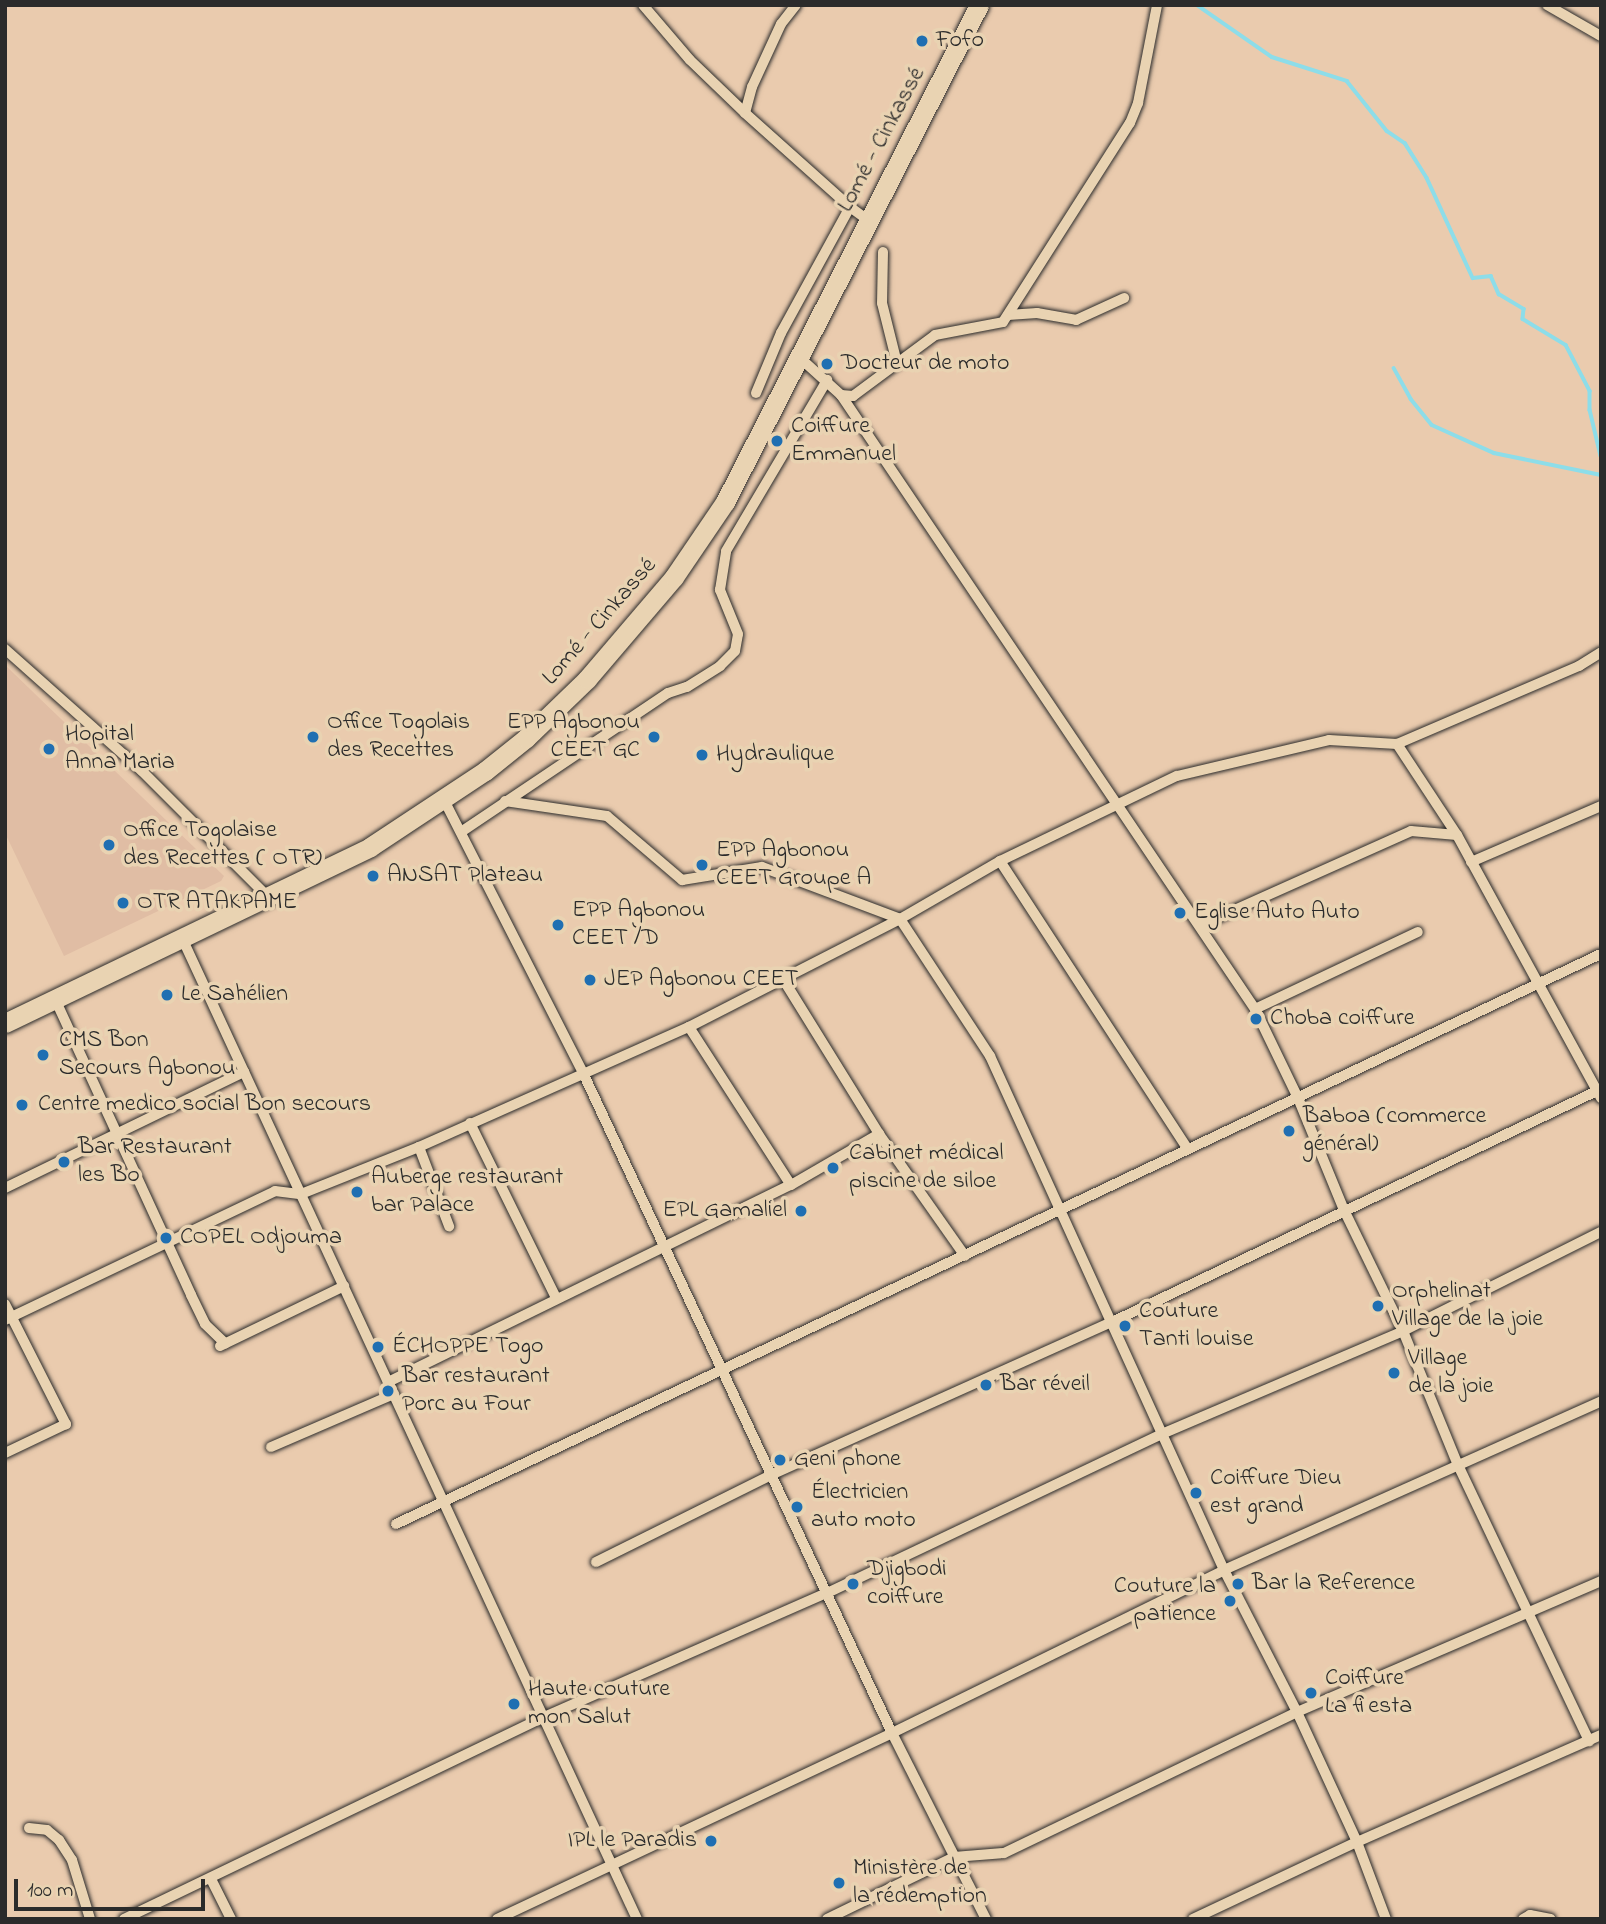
<!DOCTYPE html>
<html>
<head>
<meta charset="utf-8">
<style>
  body { margin:0 }
  #map { position:relative; width:1606px; height:1924px; overflow:hidden; background:#eacbae; font-family:"Indie Flower",sans-serif }
  div>[style] { position:absolute }
  .built>* { inset:0; background:#e0bda4 }
  .stream>* { height:3.5px; margin:-1.75px; padding:0 1.75px; transform-origin:1.75px; border-radius:1.75px; background:#8ddde9 }
  .roads { filter:drop-shadow(0 0 2px #2b2b2b) drop-shadow(0 0 2px #2b2b2b) }
  .street>* { height:10px; margin:-5px; padding:0 5px; transform-origin:5px; border-radius:5px; background:#e9d3b2 }
  .highway>* { height:19px; margin:-9.5px; padding:0 9.5px; transform-origin:9.5px; border-radius:9.5px; background:#e9d3b2 }
  .dots>* { width:19px; height:19px; translate:-50% -50%; box-sizing:border-box; border:4px solid #e9d3b2; border-radius:50% }
  span { translate:-50% -50%; white-space:nowrap; text-align:center; line-height:1.15; -webkit-text-stroke:7px #e9d3b2; paint-order:stroke }
  .poi-label { font-size:24px; color:#2b2b2b }
  .left { translate:0 -50%; text-align:left }
  .right { translate:-100% -50%; text-align:right }
  .street-label { font-size:24px; color:#2b2b2b }
  .frame { position:absolute; inset:0; border:7px solid #2b2b2b; pointer-events:none }
  .scale { position:absolute; left:14px; top:1879px; width:191px; height:32px; box-sizing:border-box; border:4px solid #2b2b2b; border-top:0; padding-left:9px; font-size:21px; line-height:24px; white-space:nowrap; color:#2b2b2b; -webkit-text-stroke:5px #e9d3b2; paint-order:stroke }
</style>
</head>
<body>
<div id="map">
  <div class="built">
    <div style="clip-path:polygon(5px 665px,224px 876px,221px 881px,64px 956px,5px 833px)"></div>
  </div>
  <div class="stream">
    <div style="left:1197px;top:5px;width:91px;rotate:34.7deg"></div>
    <div style="left:1272px;top:57px;width:79px;rotate:17.7deg"></div>
    <div style="left:1347px;top:81px;width:64px;rotate:51.3deg"></div>
    <div style="left:1387px;top:131px;width:22px;rotate:34deg"></div>
    <div style="left:1405px;top:143px;width:41px;rotate:57.8deg"></div>
    <div style="left:1427px;top:178px;width:110px;rotate:65.3deg"></div>
    <div style="left:1473px;top:278px;width:18px;rotate:-6deg"></div>
    <div style="left:1491px;top:276px;width:20px;rotate:66deg"></div>
    <div style="left:1499px;top:294px;width:29px;rotate:31deg"></div>
    <div style="left:1524px;top:309px;width:10px;rotate:96deg"></div>
    <div style="left:1523px;top:319px;width:50px;rotate:31.2deg"></div>
    <div style="left:1566px;top:345px;width:52px;rotate:62.4deg"></div>
    <div style="left:1590px;top:391px;width:19px;rotate:90deg"></div>
    <div style="left:1590px;top:410px;width:47px;rotate:76.6deg"></div>
    <div style="left:1394px;top:368px;width:35px;rotate:61deg"></div>
    <div style="left:1411px;top:399px;width:33px;rotate:51deg"></div>
    <div style="left:1432px;top:425px;width:68px;rotate:24.3deg"></div>
    <div style="left:1494px;top:453px;width:109px;rotate:11.6deg"></div>
  </div>
  <div class="roads">
    <div class="street">
      <div style="left:643px;top:5px;width:72px;rotate:49.5deg"></div>
      <div style="left:690px;top:60px;width:76px;rotate:43.9deg"></div>
      <div style="left:745px;top:113px;width:141px;rotate:41.8deg"></div>
      <div style="left:850px;top:207px;width:22px;rotate:36deg"></div>
      <div style="left:1547px;top:5px;width:62px;rotate:29.9deg"></div>
      <div style="left:745px;top:113px;width:27px;rotate:-75deg"></div>
      <div style="left:752px;top:87px;width:69px;rotate:-65.3deg"></div>
      <div style="left:781px;top:24px;width:24px;rotate:-52deg"></div>
      <div style="left:883px;top:252px;width:51px;rotate:91.1deg"></div>
      <div style="left:882px;top:303px;width:62px;rotate:76deg"></div>
      <div style="left:1008px;top:315px;width:29px;rotate:-4deg"></div>
      <div style="left:1037px;top:313px;width:40px;rotate:10deg"></div>
      <div style="left:1076px;top:320px;width:53px;rotate:-24.6deg"></div>
      <div style="left:799px;top:357px;width:57px;rotate:42.1deg"></div>
      <div style="left:841px;top:395px;width:741px;rotate:56.01deg"></div>
      <div style="left:1255px;top:1009px;width:99px;rotate:64.2deg"></div>
      <div style="left:1298px;top:1098px;width:121px;rotate:67.7deg"></div>
      <div style="left:1344px;top:1210px;width:135px;rotate:64deg"></div>
      <div style="left:1403px;top:1331px;width:145px;rotate:67.7deg"></div>
      <div style="left:1458px;top:1465px;width:306px;rotate:64.6deg"></div>
      <div style="left:756px;top:393px;width:65px;rotate:-67.4deg"></div>
      <div style="left:781px;top:333px;width:144px;rotate:-61.3deg"></div>
      <div style="left:841px;top:395px;width:12px;rotate:5deg"></div>
      <div style="left:853px;top:396px;width:102px;rotate:-36.6deg"></div>
      <div style="left:935px;top:335px;width:69px;rotate:-10.8deg"></div>
      <div style="left:1003px;top:322px;width:236px;rotate:-57.5deg"></div>
      <div style="left:1130px;top:123px;width:22px;rotate:-68deg"></div>
      <div style="left:1138px;top:103px;width:100px;rotate:-79deg"></div>
      <div style="left:5px;top:649px;width:183px;rotate:41.7deg"></div>
      <div style="left:142px;top:771px;width:180px;rotate:45deg"></div>
      <div style="left:1397px;top:744px;width:109px;rotate:56.6deg"></div>
      <div style="left:1457px;top:835px;width:300px;rotate:61.3deg"></div>
      <div style="left:444px;top:800px;width:309px;rotate:63deg"></div>
      <div style="left:584px;top:1075px;width:727px;rotate:64.92deg"></div>
      <div style="left:892px;top:1733px;width:208px;rotate:63.2deg"></div>
      <div style="left:505px;top:801px;width:103px;rotate:8.4deg"></div>
      <div style="left:607px;top:816px;width:99px;rotate:40.5deg"></div>
      <div style="left:682px;top:880px;width:81px;rotate:-9.2deg"></div>
      <div style="left:762px;top:867px;width:147px;rotate:20.6deg"></div>
      <div style="left:900px;top:919px;width:164px;rotate:56.7deg"></div>
      <div style="left:990px;top:1056px;width:565px;rotate:65.52deg"></div>
      <div style="left:1224px;top:1570px;width:160px;rotate:62.8deg"></div>
      <div style="left:1297px;top:1712px;width:143px;rotate:65.2deg"></div>
      <div style="left:1357px;top:1842px;width:82px;rotate:69.4deg"></div>
      <div style="left:461px;top:832px;width:249px;rotate:-33.9deg"></div>
      <div style="left:668px;top:693px;width:20px;rotate:-18deg"></div>
      <div style="left:687px;top:687px;width:39px;rotate:-32deg"></div>
      <div style="left:720px;top:666px;width:21px;rotate:-45deg"></div>
      <div style="left:735px;top:651px;width:17px;rotate:-80deg"></div>
      <div style="left:738px;top:634px;width:48px;rotate:-112.2deg"></div>
      <div style="left:720px;top:590px;width:39px;rotate:-81deg"></div>
      <div style="left:726px;top:551px;width:199px;rotate:-59.4deg"></div>
      <div style="left:1000px;top:861px;width:344px;rotate:56.9deg"></div>
      <div style="left:1471px;top:862px;width:142px;rotate:-23.3deg"></div>
      <div style="left:1201px;top:925px;width:230px;rotate:-24.1deg"></div>
      <div style="left:1411px;top:831px;width:46px;rotate:5deg"></div>
      <div style="left:182px;top:938px;width:1081px;rotate:65.12deg"></div>
      <div style="left:783px;top:979px;width:182px;rotate:58.2deg"></div>
      <div style="left:879px;top:1134px;width:149px;rotate:54.8deg"></div>
      <div style="left:55px;top:999px;width:326px;rotate:65.3deg"></div>
      <div style="left:191px;top:1295px;width:32px;rotate:64deg"></div>
      <div style="left:205px;top:1324px;width:28px;rotate:44deg"></div>
      <div style="left:1255px;top:1009px;width:180px;rotate:-25.3deg"></div>
      <div style="left:689px;top:1027px;width:188px;rotate:57.2deg"></div>
      <div style="left:470px;top:1123px;width:195px;rotate:63.8deg"></div>
      <div style="left:419px;top:1147px;width:85px;rotate:69.2deg"></div>
      <div style="left:5px;top:1188px;width:266px;rotate:-25.9deg"></div>
      <div style="left:5px;top:1304px;width:135px;rotate:63.1deg"></div>
      <div style="left:66px;top:1424px;width:68px;rotate:154.6deg"></div>
      <div style="left:5px;top:1320px;width:299px;rotate:-25.5deg"></div>
      <div style="left:275px;top:1191px;width:26px;rotate:7deg"></div>
      <div style="left:301px;top:1194px;width:127px;rotate:-21.7deg"></div>
      <div style="left:419px;top:1147px;width:295px;rotate:-24deg"></div>
      <div style="left:689px;top:1027px;width:237px;rotate:-27.1deg"></div>
      <div style="left:900px;top:919px;width:116px;rotate:-30.1deg"></div>
      <div style="left:1000px;top:861px;width:196px;rotate:-25.7deg"></div>
      <div style="left:1177px;top:776px;width:156px;rotate:-13.3deg"></div>
      <div style="left:1329px;top:740px;width:68px;rotate:3.4deg"></div>
      <div style="left:1397px;top:744px;width:198px;rotate:-23.2deg"></div>
      <div style="left:1579px;top:666px;width:26px;rotate:-32deg"></div>
      <div style="left:220px;top:1346px;width:138px;rotate:-25.8deg"></div>
      <div style="left:388px;top:1382px;width:449px;rotate:-26.1deg"></div>
      <div style="left:791px;top:1185px;width:102px;rotate:-30.1deg"></div>
      <div style="left:271px;top:1447px;width:134px;rotate:-23.3deg"></div>
      <div style="left:396px;top:1524px;width:1333px;rotate:-25.32deg"></div>
      <div style="left:596px;top:1562px;width:195px;rotate:-26.4deg"></div>
      <div style="left:771px;top:1475px;width:372px;rotate:-24.2deg"></div>
      <div style="left:1110px;top:1323px;width:544px;rotate:-25.48deg"></div>
      <div style="left:29px;top:1828px;width:18px;rotate:6deg"></div>
      <div style="left:47px;top:1830px;width:16px;rotate:40deg"></div>
      <div style="left:59px;top:1840px;width:24px;rotate:57deg"></div>
      <div style="left:72px;top:1860px;width:62px;rotate:73deg"></div>
      <div style="left:211px;top:1879px;width:45px;rotate:63.4deg"></div>
      <div style="left:124px;top:1919px;width:466px;rotate:-25.7deg"></div>
      <div style="left:544px;top:1717px;width:309px;rotate:-23.7deg"></div>
      <div style="left:827px;top:1593px;width:371px;rotate:-25.4deg"></div>
      <div style="left:1162px;top:1434px;width:262px;rotate:-23.1deg"></div>
      <div style="left:1403px;top:1331px;width:221px;rotate:-26.6deg"></div>
      <div style="left:497px;top:1919px;width:437px;rotate:-25.2deg"></div>
      <div style="left:892px;top:1733px;width:370px;rotate:-26.1deg"></div>
      <div style="left:1224px;top:1570px;width:413px;rotate:-24.1deg"></div>
      <div style="left:827px;top:1919px;width:141px;rotate:-26deg"></div>
      <div style="left:954px;top:1857px;width:50px;rotate:-4.6deg"></div>
      <div style="left:1004px;top:1853px;width:325px;rotate:-25.7deg"></div>
      <div style="left:1297px;top:1712px;width:331px;rotate:-23.3deg"></div>
      <div style="left:1193px;top:1919px;width:181px;rotate:-25.2deg"></div>
      <div style="left:1357px;top:1842px;width:266px;rotate:-23.7deg"></div>
      <div style="left:1523px;top:1919px;width:8px;rotate:-30deg"></div>
      <div style="left:1530px;top:1915px;width:21px;rotate:11deg"></div>
    </div>
    <div class="highway">
      <div style="left:5px;top:1023px;width:405px;rotate:-25.7deg"></div>
      <div style="left:370px;top:847px;width:138px;rotate:-33.5deg"></div>
      <div style="left:485px;top:771px;width:53px;rotate:-38.8deg"></div>
      <div style="left:526px;top:738px;width:85px;rotate:-44deg"></div>
      <div style="left:587px;top:679px;width:134px;rotate:-49.5deg"></div>
      <div style="left:674px;top:577px;width:91px;rotate:-55.8deg"></div>
      <div style="left:725px;top:502px;width:558px;rotate:-62.93deg"></div>
    </div>
  </div>
  <div class="dots">
    <div style="left:922px;top:41px;background:#1f6fb2"></div>
    <div style="left:827px;top:364px;background:#1f6fb2"></div>
    <div style="left:777px;top:441px;background:#1f6fb2"></div>
    <div style="left:313px;top:737px;background:#1f6fb2"></div>
    <div style="left:654px;top:737px;background:#1f6fb2"></div>
    <div style="left:49px;top:749px;background:#1f6fb2"></div>
    <div style="left:702px;top:755px;background:#1f6fb2"></div>
    <div style="left:109px;top:845px;background:#1f6fb2"></div>
    <div style="left:702px;top:865px;background:#1f6fb2"></div>
    <div style="left:373px;top:876px;background:#1f6fb2"></div>
    <div style="left:123px;top:903px;background:#1f6fb2"></div>
    <div style="left:1180px;top:913px;background:#1f6fb2"></div>
    <div style="left:558px;top:925px;background:#1f6fb2"></div>
    <div style="left:590px;top:980px;background:#1f6fb2"></div>
    <div style="left:167px;top:995px;background:#1f6fb2"></div>
    <div style="left:1256px;top:1019px;background:#1f6fb2"></div>
    <div style="left:43px;top:1055px;background:#1f6fb2"></div>
    <div style="left:22px;top:1105px;background:#1f6fb2"></div>
    <div style="left:1289px;top:1131px;background:#1f6fb2"></div>
    <div style="left:64px;top:1162px;background:#1f6fb2"></div>
    <div style="left:833px;top:1168px;background:#1f6fb2"></div>
    <div style="left:357px;top:1192px;background:#1f6fb2"></div>
    <div style="left:801px;top:1211px;background:#1f6fb2"></div>
    <div style="left:166px;top:1238px;background:#1f6fb2"></div>
    <div style="left:1378px;top:1306px;background:#1f6fb2"></div>
    <div style="left:1125px;top:1326px;background:#1f6fb2"></div>
    <div style="left:378px;top:1347px;background:#1f6fb2"></div>
    <div style="left:1394px;top:1373px;background:#1f6fb2"></div>
    <div style="left:986px;top:1385px;background:#1f6fb2"></div>
    <div style="left:388px;top:1391px;background:#1f6fb2"></div>
    <div style="left:780px;top:1460px;background:#1f6fb2"></div>
    <div style="left:1196px;top:1493px;background:#1f6fb2"></div>
    <div style="left:797px;top:1507px;background:#1f6fb2"></div>
    <div style="left:853px;top:1584px;background:#1f6fb2"></div>
    <div style="left:1238px;top:1584px;background:#1f6fb2"></div>
    <div style="left:1230px;top:1601px;background:#1f6fb2"></div>
    <div style="left:1311px;top:1693px;background:#1f6fb2"></div>
    <div style="left:514px;top:1704px;background:#1f6fb2"></div>
    <div style="left:711px;top:1841px;background:#1f6fb2"></div>
    <div style="left:839px;top:1883px;background:#1f6fb2"></div>
  </div>
  <div class="poi-label">
    <span class="left" style="left:936px;top:41px">Fofo</span>
    <span class="left" style="left:841px;top:364px">Docteur de moto</span>
    <span class="left" style="left:791px;top:441px">Coiffure<br>Emmanuel</span>
    <span class="left" style="left:327px;top:737px">Office Togolais<br>des Recettes</span>
    <span class="right" style="left:640px;top:737px">EPP Agbonou<br>CEET GC</span>
    <span class="left" style="left:65px;top:749px">Hopital<br>Anna Maria</span>
    <span class="left" style="left:716px;top:755px">Hydraulique</span>
    <span class="left" style="left:123px;top:845px">Office Togolaise<br>des Recettes ( OTR)</span>
    <span class="left" style="left:716px;top:865px">EPP Agbonou<br>CEET Groupe A</span>
    <span class="left" style="left:387px;top:876px">ANSAT Plateau</span>
    <span class="left" style="left:137px;top:903px">OTR ATAKPAME</span>
    <span class="left" style="left:572px;top:925px">EPP Agbonou<br>CEET /D</span>
    <span class="left" style="left:1194px;top:913px">Eglise Auto Auto</span>
    <span class="left" style="left:604px;top:980px">JEP Agbonou CEET</span>
    <span class="left" style="left:181px;top:995px">Le Sahélien</span>
    <span class="left" style="left:1270px;top:1019px">Choba coiffure</span>
    <span class="left" style="left:59px;top:1055px">CMS Bon<br>Secours Agbonou</span>
    <span class="left" style="left:38px;top:1105px">Centre medico social Bon secours</span>
    <span class="left" style="left:1303px;top:1131px">Baboa (commerce<br>général)</span>
    <span class="left" style="left:78px;top:1162px">Bar Restaurant<br>les Bo</span>
    <span class="left" style="left:849px;top:1168px">Cabinet médical<br>piscine de siloe</span>
    <span class="left" style="left:371px;top:1192px">Auberge restaurant<br>bar Palace</span>
    <span class="right" style="left:787px;top:1211px">EPL Gamaliel</span>
    <span class="left" style="left:180px;top:1238px">COPEL Odjouma</span>
    <span class="left" style="left:1392px;top:1306px">Orphelinat<br>Village de la joie</span>
    <span class="left" style="left:1139px;top:1326px">Couture<br>Tanti louise</span>
    <span class="left" style="left:392px;top:1347px">ÉCHOPPE Togo</span>
    <span class="left" style="left:1408px;top:1373px">Village<br>de la joie</span>
    <span class="left" style="left:402px;top:1391px">Bar restaurant<br>Porc au Four</span>
    <span class="left" style="left:1000px;top:1385px">Bar réveil</span>
    <span class="left" style="left:794px;top:1460px">Geni phone</span>
    <span class="left" style="left:1210px;top:1493px">Coiffure Dieu<br>est grand</span>
    <span class="left" style="left:811px;top:1507px">Électricien<br>auto moto</span>
    <span class="left" style="left:867px;top:1584px">Djigbodi<br>coiffure</span>
    <span class="left" style="left:1252px;top:1584px">Bar la Reference</span>
    <span class="right" style="left:1216px;top:1601px">Couture la<br>patience</span>
    <span class="left" style="left:1325px;top:1693px">Coiffure<br>La fiesta</span>
    <span class="left" style="left:528px;top:1704px">Haute couture<br>mon Salut</span>
    <span class="right" style="left:697px;top:1841px">IPL le Paradis</span>
    <span class="left" style="left:853px;top:1883px">Ministère de<br>la rédemption</span>
  </div>
  <div class="street-label">
    <span style="left:882px;top:140px;rotate:-62deg">Lomé - Cinkassé</span>
    <span style="left:600px;top:622px;rotate:-49deg">Lomé - Cinkassé</span>
  </div>
  <div class="frame"></div>
  <div class="scale">100 m</div>
</div>
</body>
</html>
